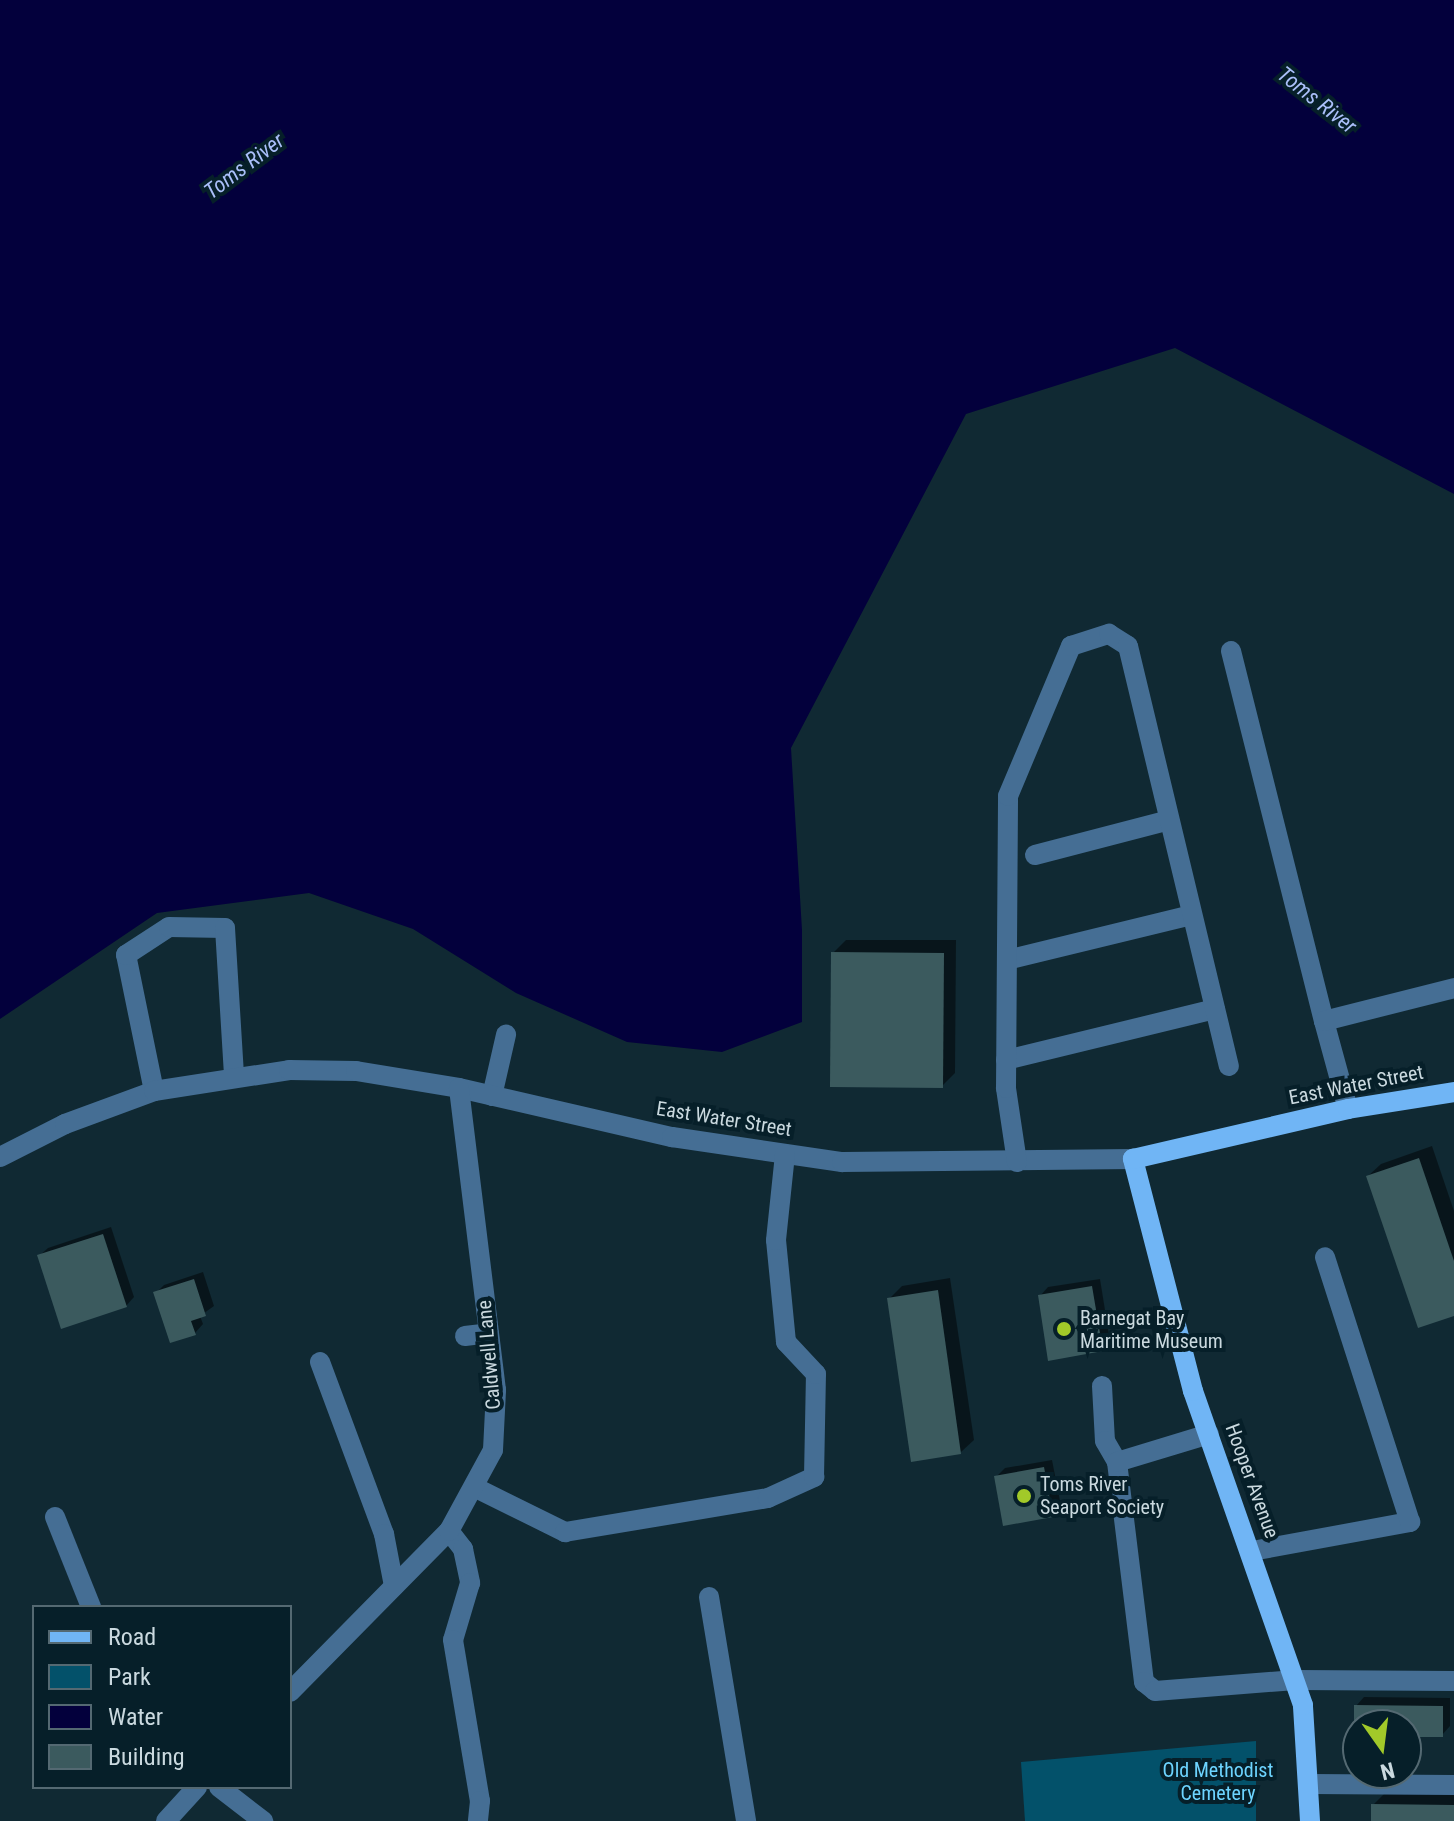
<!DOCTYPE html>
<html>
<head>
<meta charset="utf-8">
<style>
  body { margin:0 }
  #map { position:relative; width:1454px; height:1821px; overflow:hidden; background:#102933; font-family:"Roboto Condensed",sans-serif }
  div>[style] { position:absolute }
  .green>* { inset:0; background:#03516a }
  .water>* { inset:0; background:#03003c }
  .shadow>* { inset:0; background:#0007 }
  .building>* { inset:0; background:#3b5a5e }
  .minor>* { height:20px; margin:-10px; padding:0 10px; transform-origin:10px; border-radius:10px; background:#456e94 }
  .major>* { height:20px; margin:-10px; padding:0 10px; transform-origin:10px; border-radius:10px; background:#70b5f5 }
  .dots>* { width:22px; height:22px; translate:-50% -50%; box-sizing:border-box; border:4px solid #061f29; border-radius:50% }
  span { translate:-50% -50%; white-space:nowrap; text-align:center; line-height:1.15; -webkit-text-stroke:8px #061f29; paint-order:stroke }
  .street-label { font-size:20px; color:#cad9df }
  .poi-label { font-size:20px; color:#cad9df }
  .left { translate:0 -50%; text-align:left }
  .park-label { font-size:20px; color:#6dd4ff }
  .water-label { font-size:22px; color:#aabff9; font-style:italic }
  .legend { position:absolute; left:32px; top:1605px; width:260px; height:184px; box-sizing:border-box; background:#061f29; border:2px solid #546972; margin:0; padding:10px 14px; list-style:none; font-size:24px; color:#cad9df }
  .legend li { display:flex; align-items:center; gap:16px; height:40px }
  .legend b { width:40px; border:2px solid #546972 }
  .north { position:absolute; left:1342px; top:1709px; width:80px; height:80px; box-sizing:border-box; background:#061f29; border:2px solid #546972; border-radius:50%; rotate:166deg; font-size:22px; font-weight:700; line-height:32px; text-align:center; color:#cad9df }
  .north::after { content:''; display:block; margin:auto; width:28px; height:36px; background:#a2c929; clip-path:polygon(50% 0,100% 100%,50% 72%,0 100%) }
</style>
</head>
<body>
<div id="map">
  <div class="green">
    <div style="clip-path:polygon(1256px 1741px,1256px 1821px,1025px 1821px,1021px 1762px)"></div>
  </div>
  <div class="water">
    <div style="clip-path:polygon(0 0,1454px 0,1454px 494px,1175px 348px,966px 414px,791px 748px,802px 930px,802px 1022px,722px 1052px,627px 1042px,516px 993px,413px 929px,309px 893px,157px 913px,0 1019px)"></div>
  </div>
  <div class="shadow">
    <div style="clip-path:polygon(846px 940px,956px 940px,955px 1073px,942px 1086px,833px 953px)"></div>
    <div style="clip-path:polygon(1432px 1146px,1454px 1211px,1454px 1314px,1368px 1176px,1381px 1164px)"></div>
    <div style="clip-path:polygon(111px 1227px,134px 1297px,126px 1306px,39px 1256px,48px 1248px)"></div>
    <div style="clip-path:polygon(203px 1272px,214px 1306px,200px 1316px,203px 1324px,195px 1333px,156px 1293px,164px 1285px)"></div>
    <div style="clip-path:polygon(950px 1278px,974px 1440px,961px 1452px,889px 1299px,902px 1286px)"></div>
    <div style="clip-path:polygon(1100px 1279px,1110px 1341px,1102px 1349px,1040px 1296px,1048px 1287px)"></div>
    <div style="clip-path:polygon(1052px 1460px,1061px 1506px,1052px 1515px,996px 1477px,1005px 1468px)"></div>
    <div style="clip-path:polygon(1364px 1697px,1450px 1698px,1450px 1726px,1442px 1735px,1406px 1735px,1406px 1725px,1358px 1725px,1358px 1734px,1356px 1706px)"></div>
    <div style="clip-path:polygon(1386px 1792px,1454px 1793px,1454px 1821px,1373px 1821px,1373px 1805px)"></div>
  </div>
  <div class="building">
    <div style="clip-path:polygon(831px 952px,944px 953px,943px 1088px,830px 1087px)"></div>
    <div style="clip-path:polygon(1419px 1158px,1454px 1261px,1454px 1316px,1418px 1328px,1366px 1176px)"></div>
    <div style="clip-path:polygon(103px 1234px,127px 1307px,61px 1329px,37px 1255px)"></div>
    <div style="clip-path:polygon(194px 1279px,206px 1316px,191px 1321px,196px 1335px,170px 1343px,153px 1292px)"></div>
    <div style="clip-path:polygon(1092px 1286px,1103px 1351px,1048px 1361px,1038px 1295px)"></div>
    <div style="clip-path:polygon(938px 1290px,961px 1454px,911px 1462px,887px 1298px)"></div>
    <div style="clip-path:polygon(1044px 1467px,1053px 1517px,1003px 1526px,994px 1476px)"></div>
    <div style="clip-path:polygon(1354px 1705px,1443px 1706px,1443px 1737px,1406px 1737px,1406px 1725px,1358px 1725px,1358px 1736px,1354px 1736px)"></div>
    <div style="clip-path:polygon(1371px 1804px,1454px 1805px,1454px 1821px,1371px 1821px)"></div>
  </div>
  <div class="minor">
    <div style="left:1231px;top:651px;width:382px;rotate:75.9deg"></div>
    <div style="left:1035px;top:855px;width:138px;rotate:-14.6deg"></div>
    <div style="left:1007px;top:960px;width:190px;rotate:-13.7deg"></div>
    <div style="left:1006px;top:1060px;width:215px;rotate:-13.7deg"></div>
    <div style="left:154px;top:1091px;width:139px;rotate:-101.6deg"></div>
    <div style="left:126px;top:955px;width:51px;rotate:-33.1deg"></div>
    <div style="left:169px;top:927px;width:56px;rotate:1deg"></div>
    <div style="left:225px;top:928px;width:148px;rotate:86.5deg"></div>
    <div style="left:492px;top:1096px;width:63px;rotate:-77.1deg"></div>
    <div style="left:1348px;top:1109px;width:91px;rotate:-105.3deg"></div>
    <div style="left:1324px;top:1021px;width:134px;rotate:-14.2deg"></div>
    <div style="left:0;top:1157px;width:73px;rotate:-26.9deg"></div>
    <div style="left:65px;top:1124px;width:95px;rotate:-20.3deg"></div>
    <div style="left:154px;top:1091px;width:137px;rotate:-8.8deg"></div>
    <div style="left:289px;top:1070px;width:67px;rotate:0.9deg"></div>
    <div style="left:356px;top:1071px;width:104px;rotate:9.4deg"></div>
    <div style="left:459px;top:1088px;width:219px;rotate:13deg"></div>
    <div style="left:672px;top:1137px;width:172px;rotate:8.4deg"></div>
    <div style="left:842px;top:1162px;width:291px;rotate:-0.6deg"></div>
    <div style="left:1017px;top:1162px;width:75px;rotate:-98.5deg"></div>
    <div style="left:1006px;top:1088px;width:292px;rotate:-89.6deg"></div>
    <div style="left:1008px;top:796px;width:163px;rotate:-67.2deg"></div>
    <div style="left:1071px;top:646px;width:40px;rotate:-18deg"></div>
    <div style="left:1109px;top:634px;width:22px;rotate:32deg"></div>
    <div style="left:1128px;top:646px;width:432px;rotate:76.5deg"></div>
    <div style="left:465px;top:1336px;width:24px;rotate:-7deg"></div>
    <div style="left:320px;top:1362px;width:184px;rotate:69.6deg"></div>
    <div style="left:384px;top:1534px;width:53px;rotate:79.1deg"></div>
    <div style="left:1102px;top:1386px;width:55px;rotate:86.9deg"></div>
    <div style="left:1105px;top:1441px;width:24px;rotate:60deg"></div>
    <div style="left:1117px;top:1462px;width:222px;rotate:83deg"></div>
    <div style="left:1144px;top:1682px;width:14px;rotate:39deg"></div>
    <div style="left:1155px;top:1691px;width:141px;rotate:-4.5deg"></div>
    <div style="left:1296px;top:1680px;width:158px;rotate:0.4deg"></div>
    <div style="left:1117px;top:1462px;width:96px;rotate:-16.9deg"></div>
    <div style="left:474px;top:1487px;width:102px;rotate:26.3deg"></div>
    <div style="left:565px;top:1532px;width:206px;rotate:-9.5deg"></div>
    <div style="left:768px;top:1498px;width:51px;rotate:-24.5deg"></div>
    <div style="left:814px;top:1477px;width:103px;rotate:-88.9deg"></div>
    <div style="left:816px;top:1374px;width:44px;rotate:-133.2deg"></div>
    <div style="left:786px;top:1342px;width:102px;rotate:-95.6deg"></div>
    <div style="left:776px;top:1240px;width:86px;rotate:-84deg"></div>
    <div style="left:55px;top:1517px;width:97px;rotate:68.2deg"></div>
    <div style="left:449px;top:1531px;width:23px;rotate:52deg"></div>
    <div style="left:463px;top:1549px;width:35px;rotate:78deg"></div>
    <div style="left:470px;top:1583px;width:59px;rotate:106.6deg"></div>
    <div style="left:453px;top:1640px;width:163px;rotate:80.5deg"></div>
    <div style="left:480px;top:1801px;width:20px;rotate:96deg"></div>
    <div style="left:1252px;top:1551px;width:161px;rotate:-10.4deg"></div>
    <div style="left:1410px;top:1522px;width:278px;rotate:-107.8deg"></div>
    <div style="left:709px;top:1597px;width:227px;rotate:80.6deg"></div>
    <div style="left:290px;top:1692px;width:226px;rotate:-45.4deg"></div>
    <div style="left:449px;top:1531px;width:92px;rotate:-61.5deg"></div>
    <div style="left:493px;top:1450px;width:60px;rotate:-87.1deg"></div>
    <div style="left:496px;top:1390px;width:304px;rotate:-97deg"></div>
    <div style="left:1310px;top:1784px;width:144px;rotate:0.4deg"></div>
    <div style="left:219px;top:1787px;width:56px;rotate:37.7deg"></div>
    <div style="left:166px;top:1821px;width:46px;rotate:-47.6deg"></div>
  </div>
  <div class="major">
    <div style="left:1310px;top:1821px;width:116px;rotate:-93.5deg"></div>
    <div style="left:1303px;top:1705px;width:333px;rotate:-109.3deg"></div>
    <div style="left:1193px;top:1391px;width:240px;rotate:-104.5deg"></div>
    <div style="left:1133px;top:1159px;width:221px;rotate:-13.1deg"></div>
    <div style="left:1348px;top:1109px;width:107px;rotate:-9.1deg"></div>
  </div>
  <div class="dots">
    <div style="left:1064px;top:1329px;background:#a2c929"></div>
    <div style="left:1024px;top:1496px;background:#a2c929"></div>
  </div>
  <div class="street-label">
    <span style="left:1356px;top:1085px;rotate:-11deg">East Water Street</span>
    <span style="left:724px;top:1119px;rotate:9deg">East Water Street</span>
    <span style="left:489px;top:1355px;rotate:-95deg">Caldwell Lane</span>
    <span style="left:1252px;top:1481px;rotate:70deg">Hooper Avenue</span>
  </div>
  <div class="poi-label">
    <span class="left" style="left:1080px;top:1330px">Barnegat Bay<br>Maritime Museum</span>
    <span class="left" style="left:1040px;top:1496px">Toms River<br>Seaport Society</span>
  </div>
  <div class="park-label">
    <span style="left:1218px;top:1782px">Old Methodist<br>Cemetery</span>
  </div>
  <div class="water-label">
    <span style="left:1317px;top:100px;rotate:38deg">Toms River</span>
    <span style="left:244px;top:166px;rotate:-37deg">Toms River</span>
  </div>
  <ul class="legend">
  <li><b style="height:10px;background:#70b5f5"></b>Road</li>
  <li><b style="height:22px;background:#03516a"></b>Park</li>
  <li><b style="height:22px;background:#03003c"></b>Water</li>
  <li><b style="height:22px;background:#3b5a5e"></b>Building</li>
  </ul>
  <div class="north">N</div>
</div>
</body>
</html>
